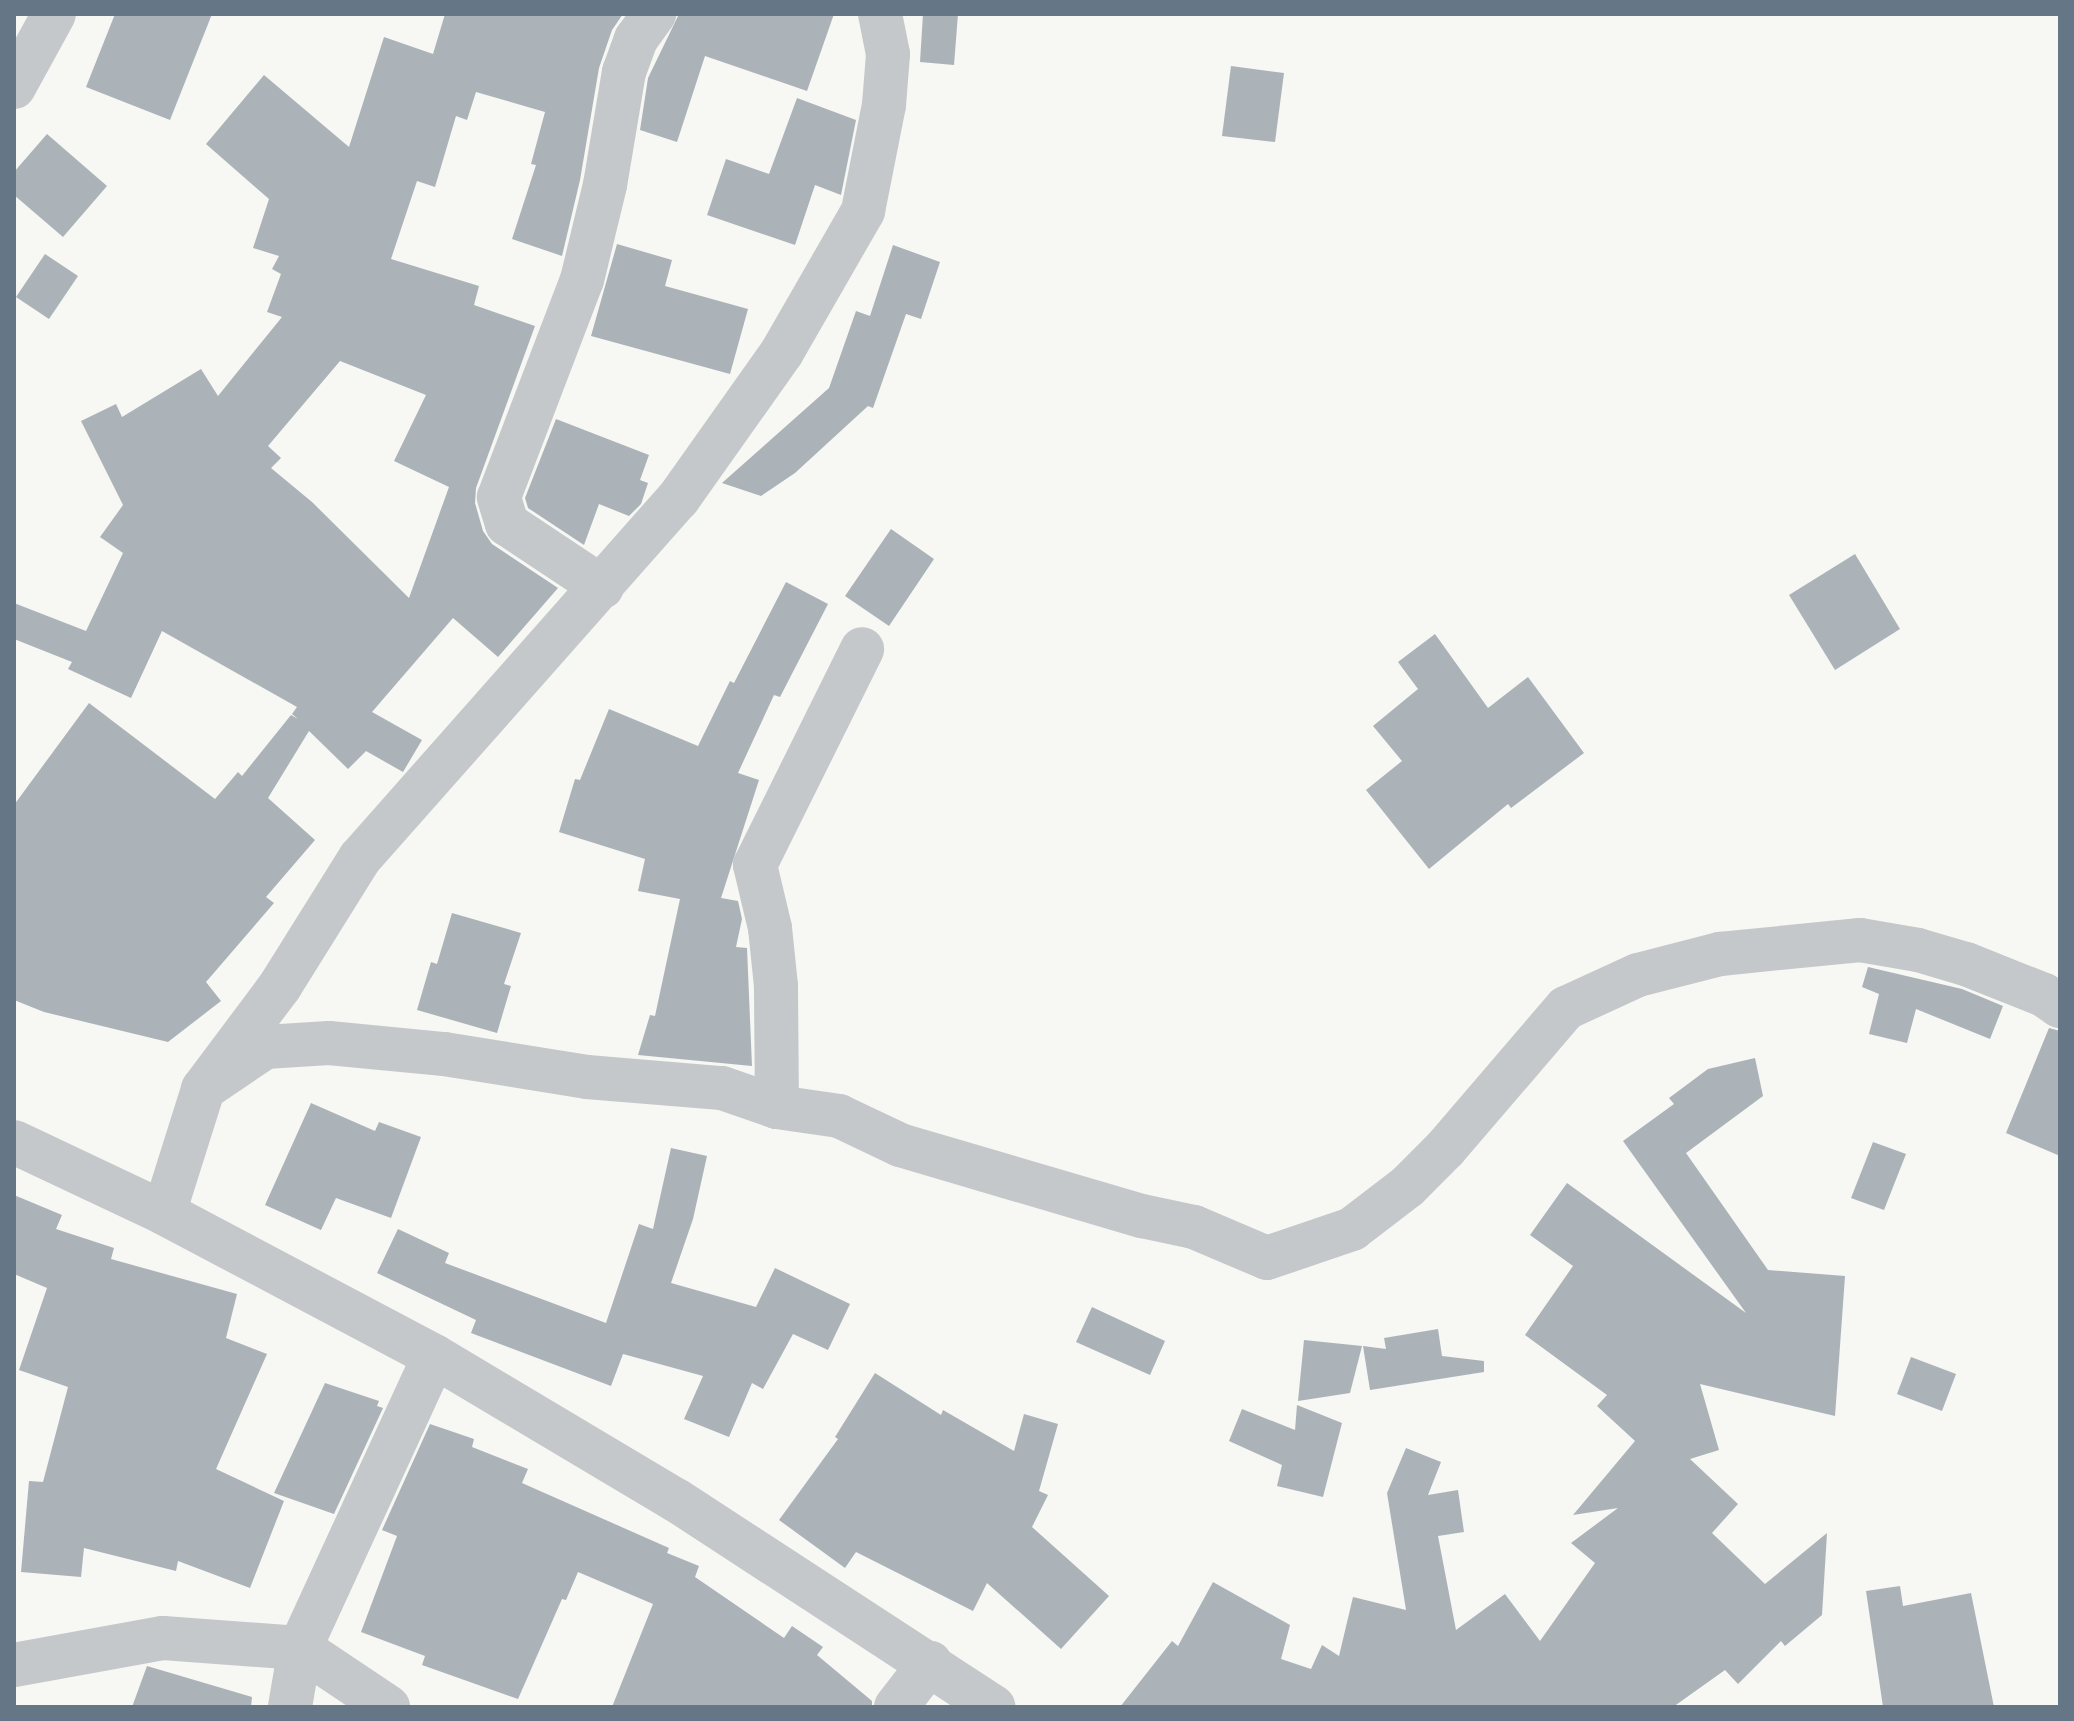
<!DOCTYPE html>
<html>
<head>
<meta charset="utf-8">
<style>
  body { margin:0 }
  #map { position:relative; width:2074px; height:1721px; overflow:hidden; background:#f7f7f3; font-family:"Exo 2",sans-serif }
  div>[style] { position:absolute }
  .building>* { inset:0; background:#abb3b9 }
  .minor>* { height:44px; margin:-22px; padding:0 22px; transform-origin:22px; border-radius:22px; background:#c4c8cb }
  span { translate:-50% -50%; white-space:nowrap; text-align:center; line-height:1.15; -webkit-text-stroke:8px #fff; paint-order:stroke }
  .frame { position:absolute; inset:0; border:16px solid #657786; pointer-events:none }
</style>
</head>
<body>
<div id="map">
  <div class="building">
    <div style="clip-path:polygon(115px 14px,212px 14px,170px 120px,86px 87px)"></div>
    <div style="clip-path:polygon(evenodd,445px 14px,623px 14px,612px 30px,599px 68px,580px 180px,562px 256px,512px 239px,536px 165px,531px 164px,545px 112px,476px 92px,467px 120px,456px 116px,435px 187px,417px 181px,391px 259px,479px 286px,474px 305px,535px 326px,476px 488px,475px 503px,483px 531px,492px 544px,558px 588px,498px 657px,453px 618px,372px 712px,422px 740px,403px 772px,366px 751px,348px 769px,309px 731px,268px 798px,315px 840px,266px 897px,274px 903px,206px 982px,221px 1001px,168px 1042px,44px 1012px,14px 1000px,14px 805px,89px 703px,215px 799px,238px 772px,242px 776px,291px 715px,298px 719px,292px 714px,297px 707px,162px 631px,131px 698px,68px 669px,72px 662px,14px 639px,14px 603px,86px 631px,123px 553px,100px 537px,123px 505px,81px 421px,116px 404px,122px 417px,201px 369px,218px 396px,282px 317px,267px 312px,281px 274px,272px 269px,279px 256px,253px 248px,269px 199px,206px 144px,264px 75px,349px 147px,384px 37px,433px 54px,445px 14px,340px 361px,426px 395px,394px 461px,449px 487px,409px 598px,312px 502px,271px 468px,281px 458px,268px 446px,340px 361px)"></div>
    <div style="clip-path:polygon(679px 14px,834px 14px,807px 91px,705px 56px,677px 142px,640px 130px,648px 78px)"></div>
    <div style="clip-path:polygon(923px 14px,958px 14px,954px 65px,920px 62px)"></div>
    <div style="clip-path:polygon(1231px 66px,1284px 73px,1275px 142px,1222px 136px)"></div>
    <div style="clip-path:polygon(797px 98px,856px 120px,841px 195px,815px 185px,795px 245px,707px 215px,726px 159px,769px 174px)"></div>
    <div style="clip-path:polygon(47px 134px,107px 186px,63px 237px,14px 195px,14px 172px)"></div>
    <div style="clip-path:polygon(617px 244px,672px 260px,665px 286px,748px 309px,730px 374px,591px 336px)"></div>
    <div style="clip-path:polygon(893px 245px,940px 262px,921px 319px,906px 314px,873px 408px,868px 406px,795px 473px,761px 496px,722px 483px,829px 388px,856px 311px,870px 316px)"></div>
    <div style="clip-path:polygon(45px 254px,78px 276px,49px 319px,16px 297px)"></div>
    <div style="clip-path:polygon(556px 419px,649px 455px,640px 480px,648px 483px,641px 504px,629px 516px,599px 504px,584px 545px,528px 508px,525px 498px)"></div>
    <div style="clip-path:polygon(891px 529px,934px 559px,889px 626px,845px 596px)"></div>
    <div style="clip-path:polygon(1855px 554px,1900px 629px,1835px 670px,1789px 595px)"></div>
    <div style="clip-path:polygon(786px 582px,828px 604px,780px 697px,774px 695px,738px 773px,759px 780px,721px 898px,738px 901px,742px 919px,736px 947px,747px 948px,752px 1066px,638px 1055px,650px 1015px,655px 1016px,680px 899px,638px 891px,645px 859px,559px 832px,575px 779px,580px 780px,609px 709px,698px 746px,730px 681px,734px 683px)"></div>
    <div style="clip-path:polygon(1435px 634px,1488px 708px,1528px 677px,1584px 753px,1511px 808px,1508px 804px,1429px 869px,1366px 790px,1402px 761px,1373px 726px,1418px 689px,1398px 662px)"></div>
    <div style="clip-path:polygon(452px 913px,521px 933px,504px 984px,511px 986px,497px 1033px,417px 1010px,431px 962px,437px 964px)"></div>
    <div style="clip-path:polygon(1868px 967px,1962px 989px,2003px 1006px,1990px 1039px,1916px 1009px,1907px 1043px,1869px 1034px,1879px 994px,1862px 987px)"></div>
    <div style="clip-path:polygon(2049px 1028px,2060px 1031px,2060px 1156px,2006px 1133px)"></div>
    <div style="clip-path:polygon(1755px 1058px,1763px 1096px,1686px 1153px,1768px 1270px,1845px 1276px,1835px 1416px,1700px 1384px,1719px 1450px,1690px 1459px,1738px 1504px,1712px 1533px,1765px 1584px,1827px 1533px,1822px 1615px,1785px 1646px,1781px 1641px,1738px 1684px,1725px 1670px,1673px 1707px,1120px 1707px,1172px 1641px,1178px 1646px,1213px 1582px,1290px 1625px,1281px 1659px,1311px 1669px,1322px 1645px,1339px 1656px,1353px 1597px,1406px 1610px,1387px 1493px,1406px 1448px,1441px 1462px,1428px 1495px,1458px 1490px,1464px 1532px,1438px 1536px,1456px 1630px,1505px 1594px,1540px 1641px,1595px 1563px,1571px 1543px,1618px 1508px,1573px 1515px,1635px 1441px,1597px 1406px,1607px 1395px,1525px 1335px,1573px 1266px,1530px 1235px,1567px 1183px,1746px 1313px,1623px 1141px,1674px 1104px,1669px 1098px,1708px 1069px)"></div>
    <div style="clip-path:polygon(311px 1103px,375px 1131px,379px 1122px,421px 1137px,391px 1218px,336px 1198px,321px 1230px,265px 1205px)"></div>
    <div style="clip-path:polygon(1873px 1142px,1906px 1154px,1884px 1210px,1851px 1198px)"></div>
    <div style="clip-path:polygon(671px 1148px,707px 1156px,693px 1219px,671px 1283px,756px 1307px,775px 1268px,850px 1304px,828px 1350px,793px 1334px,763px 1389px,752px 1383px,729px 1437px,684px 1419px,703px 1376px,623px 1354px,611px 1386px,471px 1333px,476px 1320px,377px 1273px,398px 1229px,449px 1253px,445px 1263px,606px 1323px,639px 1224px,653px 1229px)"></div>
    <div style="clip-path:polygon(14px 1195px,62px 1215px,56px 1229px,114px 1248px,111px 1259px,237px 1294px,226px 1338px,267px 1354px,216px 1469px,284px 1501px,250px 1588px,178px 1561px,176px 1571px,84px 1548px,81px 1577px,21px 1572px,29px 1481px,43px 1482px,68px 1387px,19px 1370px,47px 1288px,14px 1274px)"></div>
    <div style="clip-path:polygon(1092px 1307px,1165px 1341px,1150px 1375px,1076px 1342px)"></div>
    <div style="clip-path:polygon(1438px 1329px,1442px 1356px,1484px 1361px,1484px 1372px,1370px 1390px,1363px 1346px,1386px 1349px,1384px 1338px)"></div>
    <div style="clip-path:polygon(1304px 1340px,1362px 1346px,1350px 1393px,1298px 1401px)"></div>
    <div style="clip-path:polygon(1911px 1357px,1956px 1374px,1942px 1411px,1897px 1394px)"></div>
    <div style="clip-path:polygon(875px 1373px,941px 1415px,943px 1410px,1014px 1451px,1024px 1414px,1058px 1424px,1039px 1491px,1048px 1495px,1032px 1527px,1109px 1596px,1061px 1649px,987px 1583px,973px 1611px,856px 1552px,845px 1568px,779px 1520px,838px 1439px,835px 1437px)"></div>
    <div style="clip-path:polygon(325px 1383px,379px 1401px,377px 1406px,383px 1408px,334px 1514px,274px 1493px)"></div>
    <div style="clip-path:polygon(1297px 1405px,1342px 1423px,1323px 1497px,1277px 1486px,1282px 1465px,1229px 1441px,1242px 1409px,1295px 1430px)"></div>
    <div style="clip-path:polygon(430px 1424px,474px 1439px,472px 1447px,528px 1469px,522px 1483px,669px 1548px,667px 1553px,699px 1566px,695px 1577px,784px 1638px,792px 1626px,823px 1647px,817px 1655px,872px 1701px,872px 1707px,612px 1707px,653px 1604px,578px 1572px,566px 1600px,562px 1599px,518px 1699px,422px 1665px,425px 1656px,361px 1632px,397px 1536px,382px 1530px)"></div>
    <div style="clip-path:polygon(1900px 1586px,1903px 1606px,1971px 1593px,1994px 1707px,1883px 1707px,1866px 1591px)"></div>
    <div style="clip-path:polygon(147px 1666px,252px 1697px,251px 1707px,132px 1707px)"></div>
  </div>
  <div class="minor">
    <div style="left:14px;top:87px;width:83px;rotate:-61.3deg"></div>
    <div style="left:602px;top:587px;width:114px;rotate:-146.4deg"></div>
    <div style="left:507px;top:524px;width:28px;rotate:-107deg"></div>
    <div style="left:499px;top:497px;width:232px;rotate:-69.1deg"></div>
    <div style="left:582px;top:280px;width:98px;rotate:-76.4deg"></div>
    <div style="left:605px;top:185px;width:115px;rotate:-80.5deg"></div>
    <div style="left:624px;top:72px;width:35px;rotate:-70deg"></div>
    <div style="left:636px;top:39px;width:31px;rotate:-54deg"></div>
    <div style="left:203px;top:1089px;width:75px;rotate:-34.1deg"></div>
    <div style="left:265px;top:1047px;width:64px;rotate:-3.6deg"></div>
    <div style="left:329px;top:1043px;width:116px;rotate:5.5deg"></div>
    <div style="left:444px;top:1054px;width:145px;rotate:9.1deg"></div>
    <div style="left:587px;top:1077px;width:135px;rotate:4.7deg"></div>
    <div style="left:722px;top:1088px;width:58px;rotate:19.1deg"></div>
    <div style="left:777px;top:1107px;width:63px;rotate:8.3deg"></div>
    <div style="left:839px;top:1116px;width:68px;rotate:25.4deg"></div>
    <div style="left:900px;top:1145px;width:252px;rotate:16.4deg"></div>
    <div style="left:1142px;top:1216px;width:53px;rotate:11.9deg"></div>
    <div style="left:1194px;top:1227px;width:79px;rotate:23deg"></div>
    <div style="left:1267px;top:1258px;width:90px;rotate:-18.8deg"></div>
    <div style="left:1352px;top:1229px;width:69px;rotate:-37.4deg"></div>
    <div style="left:1407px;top:1187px;width:54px;rotate:-45deg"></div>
    <div style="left:1445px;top:1149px;width:186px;rotate:-49.4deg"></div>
    <div style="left:1566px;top:1008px;width:79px;rotate:-24.6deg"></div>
    <div style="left:1638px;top:975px;width:85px;rotate:-14.4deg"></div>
    <div style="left:1720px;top:954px;width:141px;rotate:-5.7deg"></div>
    <div style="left:1860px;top:940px;width:59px;rotate:9.8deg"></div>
    <div style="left:1918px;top:950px;width:50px;rotate:16.3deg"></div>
    <div style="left:1966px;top:964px;width:84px;rotate:21.7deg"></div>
    <div style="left:2044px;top:995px;width:19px;rotate:35deg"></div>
    <div style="left:777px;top:1107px;width:121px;rotate:-90.5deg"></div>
    <div style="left:776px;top:986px;width:58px;rotate:-95.9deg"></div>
    <div style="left:770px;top:928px;width:65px;rotate:-103.4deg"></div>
    <div style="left:755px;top:865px;width:241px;rotate:-63.6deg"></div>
    <div style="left:14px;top:1142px;width:166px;rotate:25.3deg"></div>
    <div style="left:164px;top:1213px;width:306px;rotate:27.9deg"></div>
    <div style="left:434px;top:1356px;width:282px;rotate:30.8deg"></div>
    <div style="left:676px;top:1500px;width:379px;rotate:33.1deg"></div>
    <div style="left:164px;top:1213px;width:130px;rotate:-72.5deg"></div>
    <div style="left:203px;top:1089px;width:129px;rotate:-53.2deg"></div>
    <div style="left:280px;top:986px;width:151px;rotate:-58deg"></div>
    <div style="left:360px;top:858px;width:480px;rotate:-48.5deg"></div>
    <div style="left:678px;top:499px;width:180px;rotate:-54.7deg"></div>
    <div style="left:782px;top:352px;width:163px;rotate:-60.1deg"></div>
    <div style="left:863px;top:211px;width:108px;rotate:-78.8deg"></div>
    <div style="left:884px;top:105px;width:51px;rotate:-85.5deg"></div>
    <div style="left:888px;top:54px;width:41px;rotate:-101.3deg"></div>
    <div style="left:14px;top:1665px;width:151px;rotate:-10.3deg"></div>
    <div style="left:163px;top:1638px;width:137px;rotate:4.2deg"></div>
    <div style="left:300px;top:1648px;width:106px;rotate:33.8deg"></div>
    <div style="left:290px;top:1707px;width:60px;rotate:-80.4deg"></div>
    <div style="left:300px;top:1648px;width:321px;rotate:-65.3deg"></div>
    <div style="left:896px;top:1707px;width:56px;rotate:-52.3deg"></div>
  </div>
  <div class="frame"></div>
</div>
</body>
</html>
